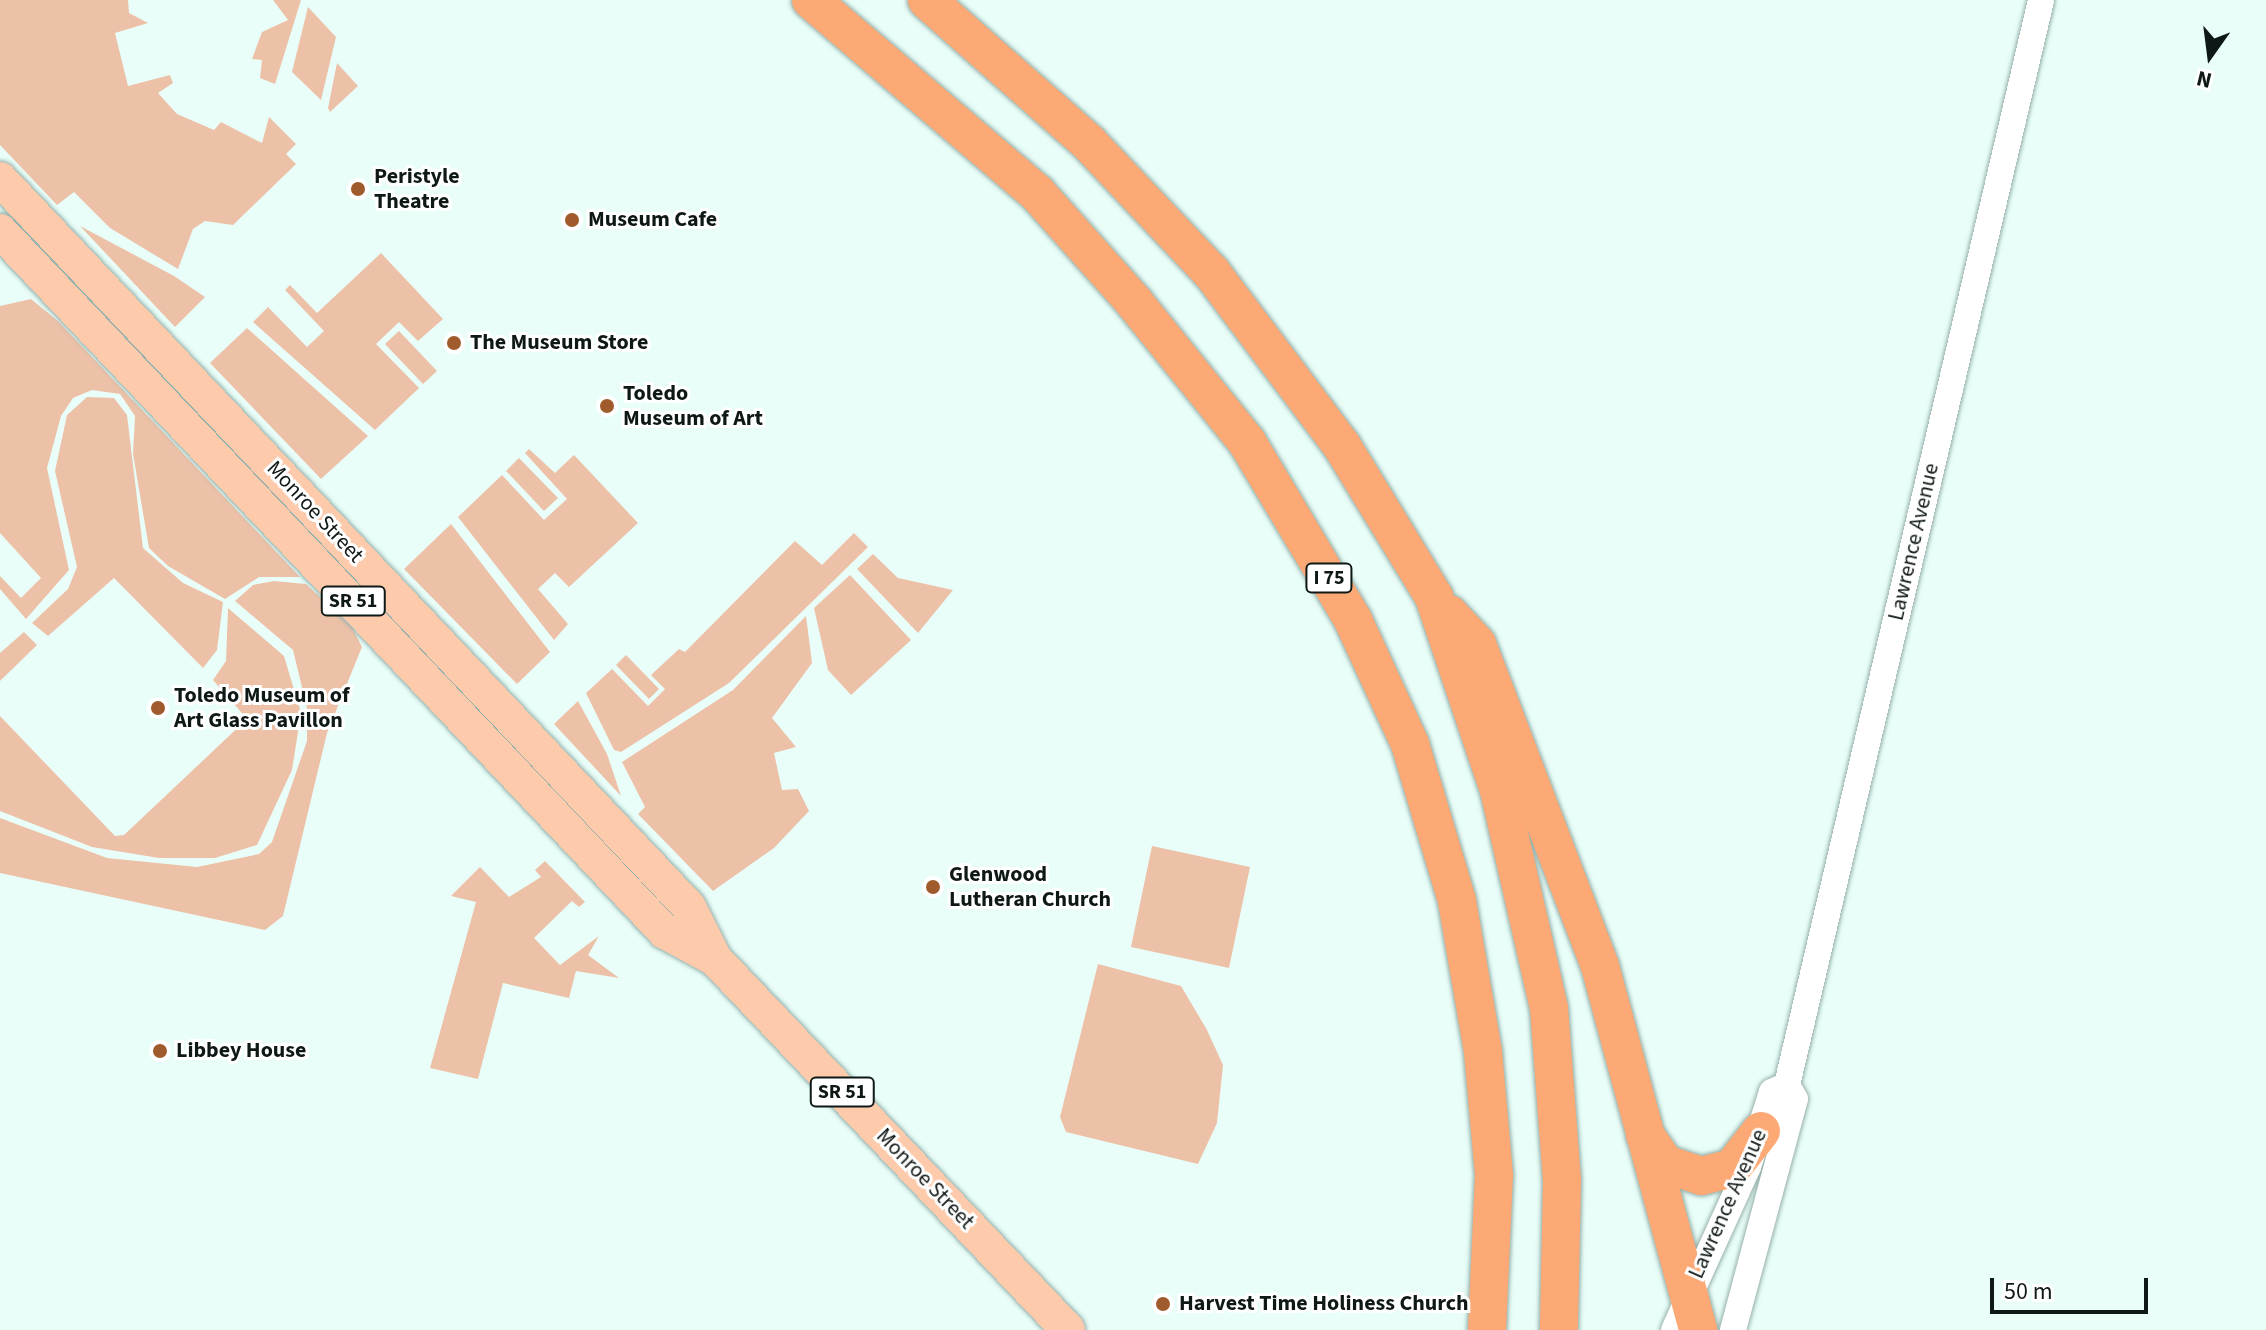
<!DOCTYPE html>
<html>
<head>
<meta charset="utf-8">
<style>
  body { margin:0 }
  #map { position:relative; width:2266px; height:1330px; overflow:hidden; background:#e9fef9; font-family:"Source Sans 3",sans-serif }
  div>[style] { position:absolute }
  .green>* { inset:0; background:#ecc1a8 }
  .roads { filter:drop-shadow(0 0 2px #96b0ab) drop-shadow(0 0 2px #96b0ab) }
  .tertiary>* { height:26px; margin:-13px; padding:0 13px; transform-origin:13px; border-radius:13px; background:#fff }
  .primary>* { height:34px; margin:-17px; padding:0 17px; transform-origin:17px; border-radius:17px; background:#fdcbac }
  .motorway>* { height:38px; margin:-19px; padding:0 19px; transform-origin:19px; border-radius:19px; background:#fca975 }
  .dots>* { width:22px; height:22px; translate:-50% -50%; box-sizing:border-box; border:4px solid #fff; border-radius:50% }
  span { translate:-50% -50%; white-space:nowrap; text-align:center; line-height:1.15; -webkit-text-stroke:6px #fff; paint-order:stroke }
  .shield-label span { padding:2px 6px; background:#fff; border:2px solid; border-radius:6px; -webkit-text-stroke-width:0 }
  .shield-label { font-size:20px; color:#0e1816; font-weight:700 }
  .poi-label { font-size:22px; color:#0e1816; font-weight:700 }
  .left { translate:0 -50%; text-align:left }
  .street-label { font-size:22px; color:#0e1816 }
  .north { position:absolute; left:2170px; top:16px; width:80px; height:80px; -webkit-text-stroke:6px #fff; paint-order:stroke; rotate:194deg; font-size:22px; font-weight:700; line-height:32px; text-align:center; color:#0e1816 }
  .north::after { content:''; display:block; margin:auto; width:28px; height:36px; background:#0e1816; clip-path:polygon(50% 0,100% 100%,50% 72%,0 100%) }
  .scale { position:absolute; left:1990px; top:1278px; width:158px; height:36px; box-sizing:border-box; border:4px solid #0e1816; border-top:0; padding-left:10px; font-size:24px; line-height:28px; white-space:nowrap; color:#0e1816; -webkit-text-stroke:6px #fff; paint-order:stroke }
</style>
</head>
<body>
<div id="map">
  <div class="green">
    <div style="clip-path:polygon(0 0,128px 0,129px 13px,148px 23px,115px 33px,128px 86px,170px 75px,173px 83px,158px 93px,177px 114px,214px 130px,221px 122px,262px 143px,269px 117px,296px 144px,286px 154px,296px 164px,233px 225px,205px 221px,193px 229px,178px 269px,110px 228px,74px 192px,57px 205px,0 145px)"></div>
    <div style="clip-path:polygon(273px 0,301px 0,275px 84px,260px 78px,262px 60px,252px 59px,262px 32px,288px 20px)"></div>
    <div style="clip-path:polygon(308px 7px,336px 37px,321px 100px,292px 72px)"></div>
    <div style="clip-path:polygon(337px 63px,358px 86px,330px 112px,328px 108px)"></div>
    <div style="clip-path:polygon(80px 226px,174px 276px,205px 297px,175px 327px)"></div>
    <div style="clip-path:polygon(381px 253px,443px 319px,418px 341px,399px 322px,376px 344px,419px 388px,375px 430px,253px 322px,268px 307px,307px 347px,324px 331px,285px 290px,290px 285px,317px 313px)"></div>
    <div style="clip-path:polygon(31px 299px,59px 322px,300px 577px,259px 577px,225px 599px,168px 566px,149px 548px,133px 454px,135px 416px,120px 394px,92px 390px,73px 398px,61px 416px,47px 468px,69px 570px,26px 619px,0 589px,0 576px,21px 598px,41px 578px,0 533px,0 306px)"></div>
    <div style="clip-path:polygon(247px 328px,368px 436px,321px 479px,210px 363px)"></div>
    <div style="clip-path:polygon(399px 331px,437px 371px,423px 384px,385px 344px)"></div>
    <div style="clip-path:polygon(87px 397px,114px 398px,127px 415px,143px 548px,183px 583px,223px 602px,217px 650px,203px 668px,114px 578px,48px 636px,32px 623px,68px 589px,77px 567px,55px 471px,67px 415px)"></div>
    <div style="clip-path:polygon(529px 449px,555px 473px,574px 455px,638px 523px,569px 587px,555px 573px,538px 589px,568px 624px,554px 640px,458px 517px,502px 475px,544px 520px,567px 499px,525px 453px)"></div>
    <div style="clip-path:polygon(519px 458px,558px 498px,544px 511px,506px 471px)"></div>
    <div style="clip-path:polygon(451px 524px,550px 652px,517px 684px,404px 569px)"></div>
    <div style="clip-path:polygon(854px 533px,868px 547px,729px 683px,621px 752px,614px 750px,586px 693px,612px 669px,648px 706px,665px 689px,651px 675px,679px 649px,685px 652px,795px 541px,822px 565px)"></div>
    <div style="clip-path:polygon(873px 554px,898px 578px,953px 590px,918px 633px,857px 569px)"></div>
    <div style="clip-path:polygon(850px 575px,911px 640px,851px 695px,828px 670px,814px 608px)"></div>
    <div style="clip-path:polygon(274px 581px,306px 584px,352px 627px,362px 647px,327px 733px,283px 916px,265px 930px,0 873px,0 818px,107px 858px,197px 867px,259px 854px,272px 842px,307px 741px,307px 708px,293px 650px,235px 601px,253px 585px)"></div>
    <div style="clip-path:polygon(228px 608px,284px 656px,301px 713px,292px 770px,257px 845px,215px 858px,159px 858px,92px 847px,0 811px,0 716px,115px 836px,124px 835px,247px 719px,213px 680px,226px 661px)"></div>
    <div style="clip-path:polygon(806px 616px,812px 663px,772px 718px,796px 747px,774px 753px,782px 790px,798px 789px,809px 811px,774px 848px,713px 891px,638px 814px,645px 807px,622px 762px,733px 690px)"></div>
    <div style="clip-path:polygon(24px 632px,37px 645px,0 681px,0 653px)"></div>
    <div style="clip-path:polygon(626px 655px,659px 689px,649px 699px,616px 665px)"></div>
    <div style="clip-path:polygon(578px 701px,607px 754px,621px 796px,554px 724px)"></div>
    <div style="clip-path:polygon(1152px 846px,1250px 867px,1229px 968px,1131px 947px)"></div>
    <div style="clip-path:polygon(545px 861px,585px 902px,579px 907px,572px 901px,534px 938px,560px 965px,599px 936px,588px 955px,619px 978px,576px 971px,569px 998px,503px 983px,478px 1079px,430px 1068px,476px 902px,451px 896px,480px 867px,509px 897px,541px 877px,535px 870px)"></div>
    <div style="clip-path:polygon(1098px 964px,1181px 986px,1207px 1030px,1223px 1065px,1217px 1123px,1198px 1164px,1066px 1132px,1060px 1117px)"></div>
  </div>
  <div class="roads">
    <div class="tertiary">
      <div style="left:1674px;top:1330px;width:179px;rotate:-65.6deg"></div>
      <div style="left:1748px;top:1167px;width:79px;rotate:-72.3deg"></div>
      <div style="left:1772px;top:1092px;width:17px;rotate:-25deg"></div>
      <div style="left:1733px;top:1330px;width:239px;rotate:-75deg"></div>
      <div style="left:1795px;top:1099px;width:16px;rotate:-120deg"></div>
      <div style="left:1787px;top:1085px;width:1114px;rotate:-76.82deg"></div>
    </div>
    <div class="primary">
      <div style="left:0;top:179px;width:1002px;rotate:46.58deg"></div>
      <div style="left:689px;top:907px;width:58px;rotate:63.4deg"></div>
      <div style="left:0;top:231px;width:966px;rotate:46.51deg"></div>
      <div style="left:665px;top:932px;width:57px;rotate:28.4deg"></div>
      <div style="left:715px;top:959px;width:512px;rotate:46.42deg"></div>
    </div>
    <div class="motorway">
      <div style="left:811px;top:0;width:297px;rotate:40.5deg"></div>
      <div style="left:1037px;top:193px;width:146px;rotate:48.3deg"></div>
      <div style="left:1134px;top:302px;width:180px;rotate:51.1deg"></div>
      <div style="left:1247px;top:442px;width:207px;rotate:59.2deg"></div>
      <div style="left:1353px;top:620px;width:136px;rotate:65.3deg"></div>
      <div style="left:1410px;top:744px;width:164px;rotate:73.3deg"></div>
      <div style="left:1457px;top:901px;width:153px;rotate:80.2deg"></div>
      <div style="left:1483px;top:1052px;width:123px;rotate:84.9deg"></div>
      <div style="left:1494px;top:1175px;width:155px;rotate:92.6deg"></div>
      <div style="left:927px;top:0;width:216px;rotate:41.4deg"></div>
      <div style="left:1089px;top:143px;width:179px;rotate:46.6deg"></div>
      <div style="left:1212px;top:273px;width:216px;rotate:53.1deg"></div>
      <div style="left:1342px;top:446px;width:177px;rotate:58.6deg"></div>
      <div style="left:1434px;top:597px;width:204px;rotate:71.4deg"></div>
      <div style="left:1499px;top:790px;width:224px;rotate:77.1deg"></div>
      <div style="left:1549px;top:1008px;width:173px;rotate:85.7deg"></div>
      <div style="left:1562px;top:1181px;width:149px;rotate:91.2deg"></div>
      <div style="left:1449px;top:614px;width:41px;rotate:47deg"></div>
      <div style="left:1477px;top:644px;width:345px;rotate:69.1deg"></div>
      <div style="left:1600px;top:966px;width:377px;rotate:74.9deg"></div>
      <div style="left:1645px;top:1135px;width:35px;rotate:55deg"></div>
      <div style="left:1665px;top:1164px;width:38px;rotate:18deg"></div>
      <div style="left:1701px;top:1176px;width:32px;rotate:-14deg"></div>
      <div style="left:1732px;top:1168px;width:47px;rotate:-51.9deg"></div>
    </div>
  </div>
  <div class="dots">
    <div style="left:358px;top:189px;background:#a05b2d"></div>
    <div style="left:572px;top:220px;background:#a05b2d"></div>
    <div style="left:454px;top:343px;background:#a05b2d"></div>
    <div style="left:607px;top:406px;background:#a05b2d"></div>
    <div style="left:158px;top:708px;background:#a05b2d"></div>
    <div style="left:933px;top:887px;background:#a05b2d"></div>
    <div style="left:160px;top:1051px;background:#a05b2d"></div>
    <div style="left:1163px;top:1304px;background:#a05b2d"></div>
  </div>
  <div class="shield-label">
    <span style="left:1329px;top:578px">I 75</span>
    <span style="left:353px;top:601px">SR 51</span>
    <span style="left:842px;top:1092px">SR 51</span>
  </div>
  <div class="poi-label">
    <span class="left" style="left:374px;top:189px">Peristyle<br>Theatre</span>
    <span class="left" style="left:588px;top:220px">Museum Cafe</span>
    <span class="left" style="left:470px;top:343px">The Museum Store</span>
    <span class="left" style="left:623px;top:406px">Toledo<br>Museum of Art</span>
    <span class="left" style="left:174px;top:708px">Toledo Museum of<br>Art Glass Pavillon</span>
    <span class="left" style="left:949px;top:887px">Glenwood<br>Lutheran Church</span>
    <span class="left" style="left:176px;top:1051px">Libbey House</span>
    <span class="left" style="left:1179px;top:1304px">Harvest Time Holiness Church</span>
  </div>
  <div class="street-label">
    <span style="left:315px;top:512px;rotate:47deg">Monroe Street</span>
    <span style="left:1914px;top:542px;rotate:-77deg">Lawrence Avenue</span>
    <span style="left:925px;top:1179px;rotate:46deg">Monroe Street</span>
    <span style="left:1728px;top:1204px;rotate:-66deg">Lawrence Avenue</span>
  </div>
  <div class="north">N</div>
  <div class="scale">50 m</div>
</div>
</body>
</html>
